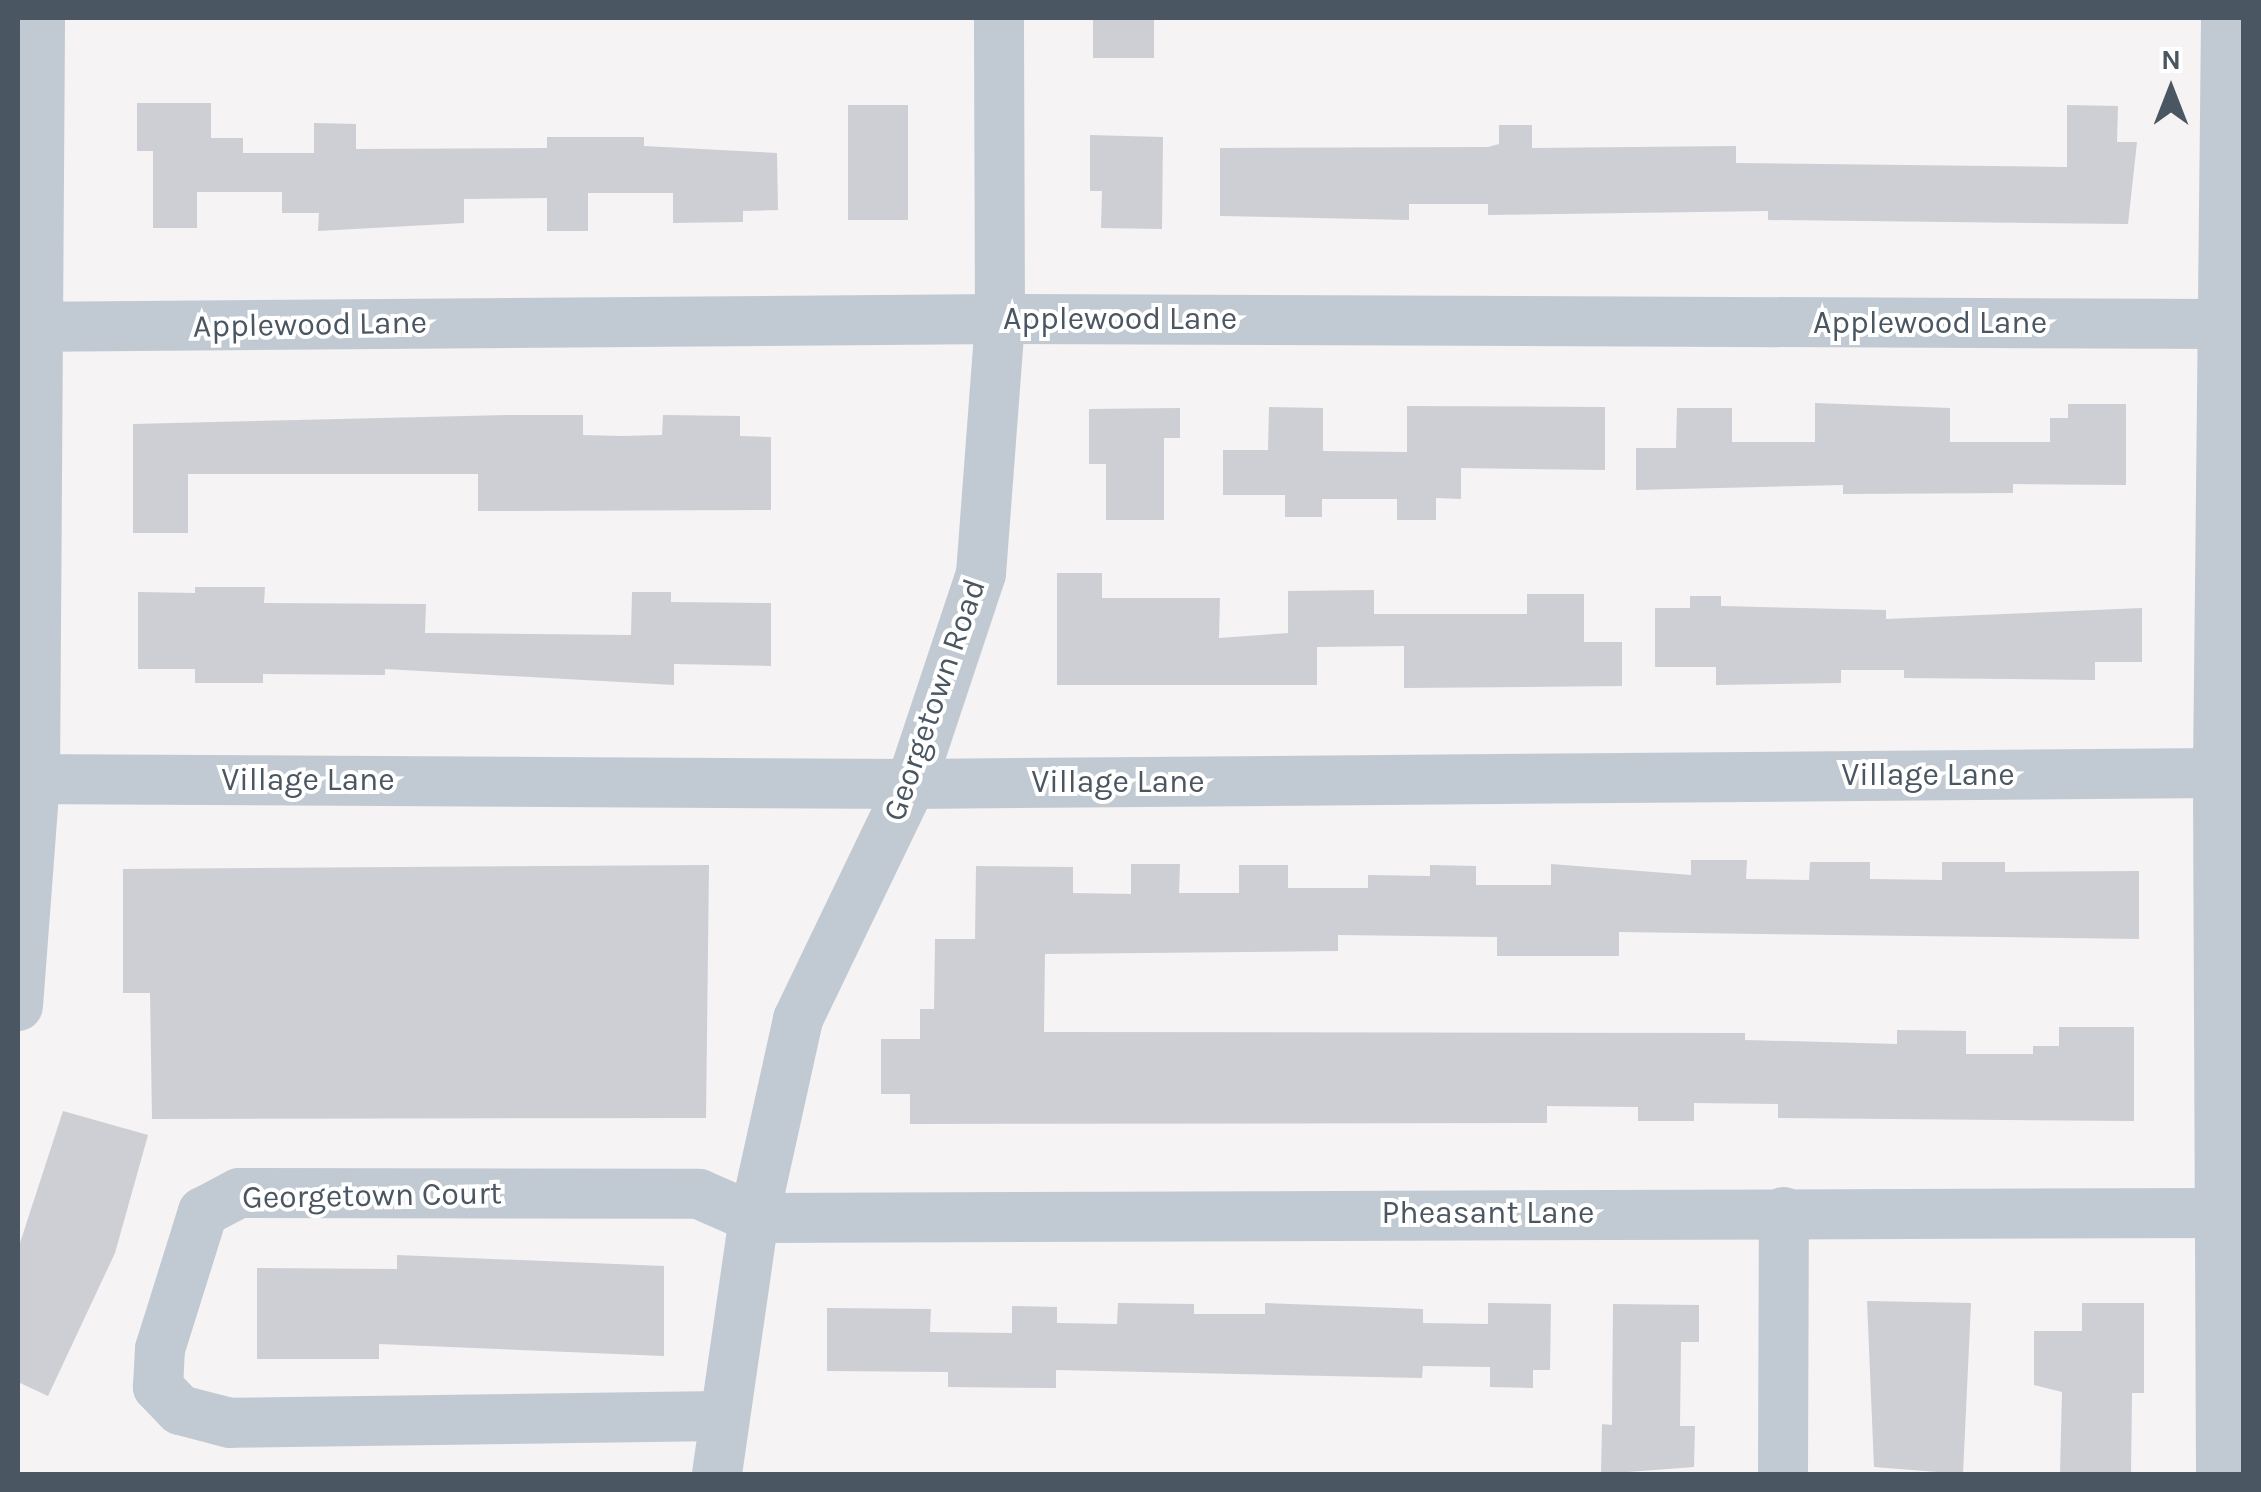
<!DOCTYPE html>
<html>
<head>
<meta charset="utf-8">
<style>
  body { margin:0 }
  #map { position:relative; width:2261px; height:1492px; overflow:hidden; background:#f5f3f3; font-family:Karla,sans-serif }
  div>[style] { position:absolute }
  .building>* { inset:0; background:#cdcfd5 }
  .minor>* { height:50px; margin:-25px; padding:0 25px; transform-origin:25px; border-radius:25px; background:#c1cad2 }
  span { translate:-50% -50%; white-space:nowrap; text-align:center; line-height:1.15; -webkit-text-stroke:8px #fff; paint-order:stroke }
  .street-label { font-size:32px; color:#4a5661 }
  .frame { position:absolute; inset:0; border:20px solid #4a5661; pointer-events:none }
  .north { position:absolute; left:2121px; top:40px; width:100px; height:100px; -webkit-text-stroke:8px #fff; paint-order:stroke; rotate:0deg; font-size:28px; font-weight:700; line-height:40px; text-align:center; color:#4a5661 }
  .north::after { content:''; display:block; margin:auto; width:35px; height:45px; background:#4a5661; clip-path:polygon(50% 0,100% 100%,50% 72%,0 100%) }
</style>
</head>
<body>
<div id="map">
  <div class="building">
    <div style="clip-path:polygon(1093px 18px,1154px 18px,1154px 58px,1093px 58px)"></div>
    <div style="clip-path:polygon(137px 103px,211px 103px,211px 138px,243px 138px,243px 153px,314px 153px,314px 123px,356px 124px,356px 149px,547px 148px,547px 137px,644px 137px,644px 146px,777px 153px,778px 210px,743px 211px,743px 222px,673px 223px,673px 193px,588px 193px,588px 231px,547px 231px,547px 198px,464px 199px,464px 223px,318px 231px,319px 213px,282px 213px,282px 192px,197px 192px,197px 228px,153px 228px,153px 151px,137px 151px)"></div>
    <div style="clip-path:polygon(848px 105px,908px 105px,908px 220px,848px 220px)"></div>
    <div style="clip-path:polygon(2067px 105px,2118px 106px,2117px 142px,2137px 142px,2128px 224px,1768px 220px,1768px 211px,1488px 215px,1488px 204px,1409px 204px,1409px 220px,1220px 216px,1220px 148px,1488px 147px,1499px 144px,1499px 125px,1532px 125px,1532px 148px,1736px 146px,1736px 163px,2067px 167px)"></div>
    <div style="clip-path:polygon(1090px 135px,1163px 137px,1162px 229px,1101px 228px,1102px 191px,1090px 191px)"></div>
    <div style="clip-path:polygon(1815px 403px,1950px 408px,1950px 442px,2050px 442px,2050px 418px,2068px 418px,2068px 404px,2126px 404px,2126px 485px,2013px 484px,2013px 493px,1843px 494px,1843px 485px,1636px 490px,1636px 448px,1676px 448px,1677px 408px,1732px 408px,1732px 442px,1815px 442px)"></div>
    <div style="clip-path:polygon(1407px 406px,1605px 407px,1605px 470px,1461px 468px,1461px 499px,1436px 498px,1436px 520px,1397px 520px,1397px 499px,1322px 499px,1322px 517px,1285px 517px,1285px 495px,1223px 495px,1223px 450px,1268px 450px,1269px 407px,1323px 408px,1323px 451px,1407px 452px)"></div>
    <div style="clip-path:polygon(1180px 408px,1180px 438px,1164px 438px,1164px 520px,1106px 520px,1106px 464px,1089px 464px,1089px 409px)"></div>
    <div style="clip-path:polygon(508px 415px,583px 415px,583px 435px,622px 436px,662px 435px,663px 415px,740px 416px,740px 436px,771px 437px,771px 510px,478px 511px,478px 474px,188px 474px,188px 533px,133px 533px,133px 424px)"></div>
    <div style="clip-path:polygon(1057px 573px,1102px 573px,1102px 598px,1220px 598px,1219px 638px,1288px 633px,1288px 591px,1374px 590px,1374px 614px,1527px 614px,1527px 594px,1584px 594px,1584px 642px,1622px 642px,1622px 686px,1404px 688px,1404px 646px,1317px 647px,1317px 685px,1057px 685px)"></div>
    <div style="clip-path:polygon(195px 587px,265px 587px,264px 603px,426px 604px,425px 633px,631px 635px,632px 592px,671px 592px,671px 602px,771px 603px,771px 666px,674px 664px,674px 685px,385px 669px,385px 675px,263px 674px,263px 683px,195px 683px,195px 669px,138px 669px,138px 592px,195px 593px)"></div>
    <div style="clip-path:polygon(1690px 596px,1721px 596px,1721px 606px,1886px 610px,1886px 619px,2142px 608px,2142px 662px,2095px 662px,2095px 680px,1904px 678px,1904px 670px,1841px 670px,1841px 683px,1716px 685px,1716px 667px,1655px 667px,1655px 608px,1690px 608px)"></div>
    <div style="clip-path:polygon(1691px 860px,1747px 860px,1746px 879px,1809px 880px,1810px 862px,1870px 862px,1870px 879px,1942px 880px,1942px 862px,2005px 862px,2005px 872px,2139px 871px,2139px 939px,1619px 932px,1619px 956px,1497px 956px,1497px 937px,1338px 935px,1338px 951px,1045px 954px,1044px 1032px,1745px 1033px,1745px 1040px,1897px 1044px,1897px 1030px,1966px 1031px,1966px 1054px,2033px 1054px,2033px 1046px,2059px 1046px,2059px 1027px,2134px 1027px,2134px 1121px,1778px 1118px,1778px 1104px,1694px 1103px,1694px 1121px,1638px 1121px,1638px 1107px,1547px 1106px,1547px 1123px,910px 1124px,910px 1094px,881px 1094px,881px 1039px,920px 1039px,920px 1009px,934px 1009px,935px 939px,975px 939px,976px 866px,1073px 867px,1073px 893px,1131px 894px,1131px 864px,1180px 864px,1179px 893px,1239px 893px,1239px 865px,1288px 865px,1288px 888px,1368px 888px,1368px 875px,1430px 876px,1430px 865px,1476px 866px,1476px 885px,1551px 885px,1551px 864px,1691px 875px)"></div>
    <div style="clip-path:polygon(709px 865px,706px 1118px,152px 1119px,150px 993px,123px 993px,123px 869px)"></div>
    <div style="clip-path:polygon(63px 1111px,148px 1135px,115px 1253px,48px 1396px,18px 1382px,18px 1249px)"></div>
    <div style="clip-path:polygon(397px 1255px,664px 1266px,664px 1356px,379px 1344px,379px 1359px,257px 1359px,257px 1268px,397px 1269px)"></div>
    <div style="clip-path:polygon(1867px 1301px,1971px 1303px,1963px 1474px,1874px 1467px)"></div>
    <div style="clip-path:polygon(1118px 1303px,1194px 1304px,1194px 1314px,1265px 1314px,1265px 1303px,1423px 1309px,1423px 1323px,1488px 1324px,1488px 1303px,1551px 1304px,1550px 1370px,1533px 1370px,1533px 1388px,1490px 1387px,1490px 1367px,1423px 1366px,1422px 1378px,1056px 1370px,1056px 1388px,948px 1387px,948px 1372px,827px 1371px,827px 1308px,931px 1309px,930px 1332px,1012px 1333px,1012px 1306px,1057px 1307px,1057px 1323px,1117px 1324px)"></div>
    <div style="clip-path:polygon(2082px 1303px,2144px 1303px,2144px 1393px,2132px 1393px,2131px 1473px,2060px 1474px,2062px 1392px,2034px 1385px,2034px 1331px,2082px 1331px)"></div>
    <div style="clip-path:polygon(1613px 1304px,1699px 1305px,1699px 1342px,1681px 1342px,1680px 1426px,1695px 1426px,1694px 1467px,1601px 1474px,1602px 1424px,1612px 1425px)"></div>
  </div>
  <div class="minor">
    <div style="left:18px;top:327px;width:982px;rotate:-0.47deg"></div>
    <div style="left:1000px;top:319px;width:1223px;rotate:0.23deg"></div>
    <div style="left:18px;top:779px;width:893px;rotate:0.32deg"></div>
    <div style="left:911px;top:784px;width:1307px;rotate:-0.48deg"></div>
    <div style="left:18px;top:1006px;width:228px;rotate:-85.7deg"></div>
    <div style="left:35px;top:779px;width:761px;rotate:-89.62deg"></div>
    <div style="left:719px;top:1416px;width:489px;rotate:179.2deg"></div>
    <div style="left:230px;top:1423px;width:52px;rotate:-165.4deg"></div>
    <div style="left:180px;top:1410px;width:32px;rotate:-134deg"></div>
    <div style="left:158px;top:1387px;width:38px;rotate:-87deg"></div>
    <div style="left:160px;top:1349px;width:144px;rotate:-72.6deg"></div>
    <div style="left:203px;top:1212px;width:41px;rotate:-27.8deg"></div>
    <div style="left:239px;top:1193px;width:460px;rotate:0.1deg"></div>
    <div style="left:699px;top:1194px;width:60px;rotate:23.6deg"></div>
    <div style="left:754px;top:1218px;width:1468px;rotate:-0.2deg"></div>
    <div style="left:717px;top:1474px;width:259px;rotate:-81.8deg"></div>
    <div style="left:754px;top:1218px;width:204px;rotate:-77.5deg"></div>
    <div style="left:798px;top:1019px;width:261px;rotate:-64.3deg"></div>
    <div style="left:911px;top:784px;width:221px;rotate:-71.6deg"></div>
    <div style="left:981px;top:574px;width:256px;rotate:-85.7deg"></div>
    <div style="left:1000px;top:319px;width:301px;rotate:-90.2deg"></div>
    <div style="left:1783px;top:1474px;width:262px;rotate:-89.8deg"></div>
    <div style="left:2221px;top:1474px;width:701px;rotate:-90.25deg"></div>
    <div style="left:2218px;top:773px;width:755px;rotate:-89.39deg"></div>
  </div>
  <div class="street-label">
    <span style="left:1120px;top:319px">Applewood Lane</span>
    <span style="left:1930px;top:323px">Applewood Lane</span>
    <span style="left:310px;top:325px;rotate:-1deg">Applewood Lane</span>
    <span style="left:935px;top:700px;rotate:-71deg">Georgetown Road</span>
    <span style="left:1928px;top:775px">Village Lane</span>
    <span style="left:308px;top:780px">Village Lane</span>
    <span style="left:1118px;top:782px">Village Lane</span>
    <span style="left:372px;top:1196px;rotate:-1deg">Georgetown Court</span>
    <span style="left:1488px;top:1213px">Pheasant Lane</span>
  </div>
  <div class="frame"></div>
  <div class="north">N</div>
</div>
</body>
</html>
